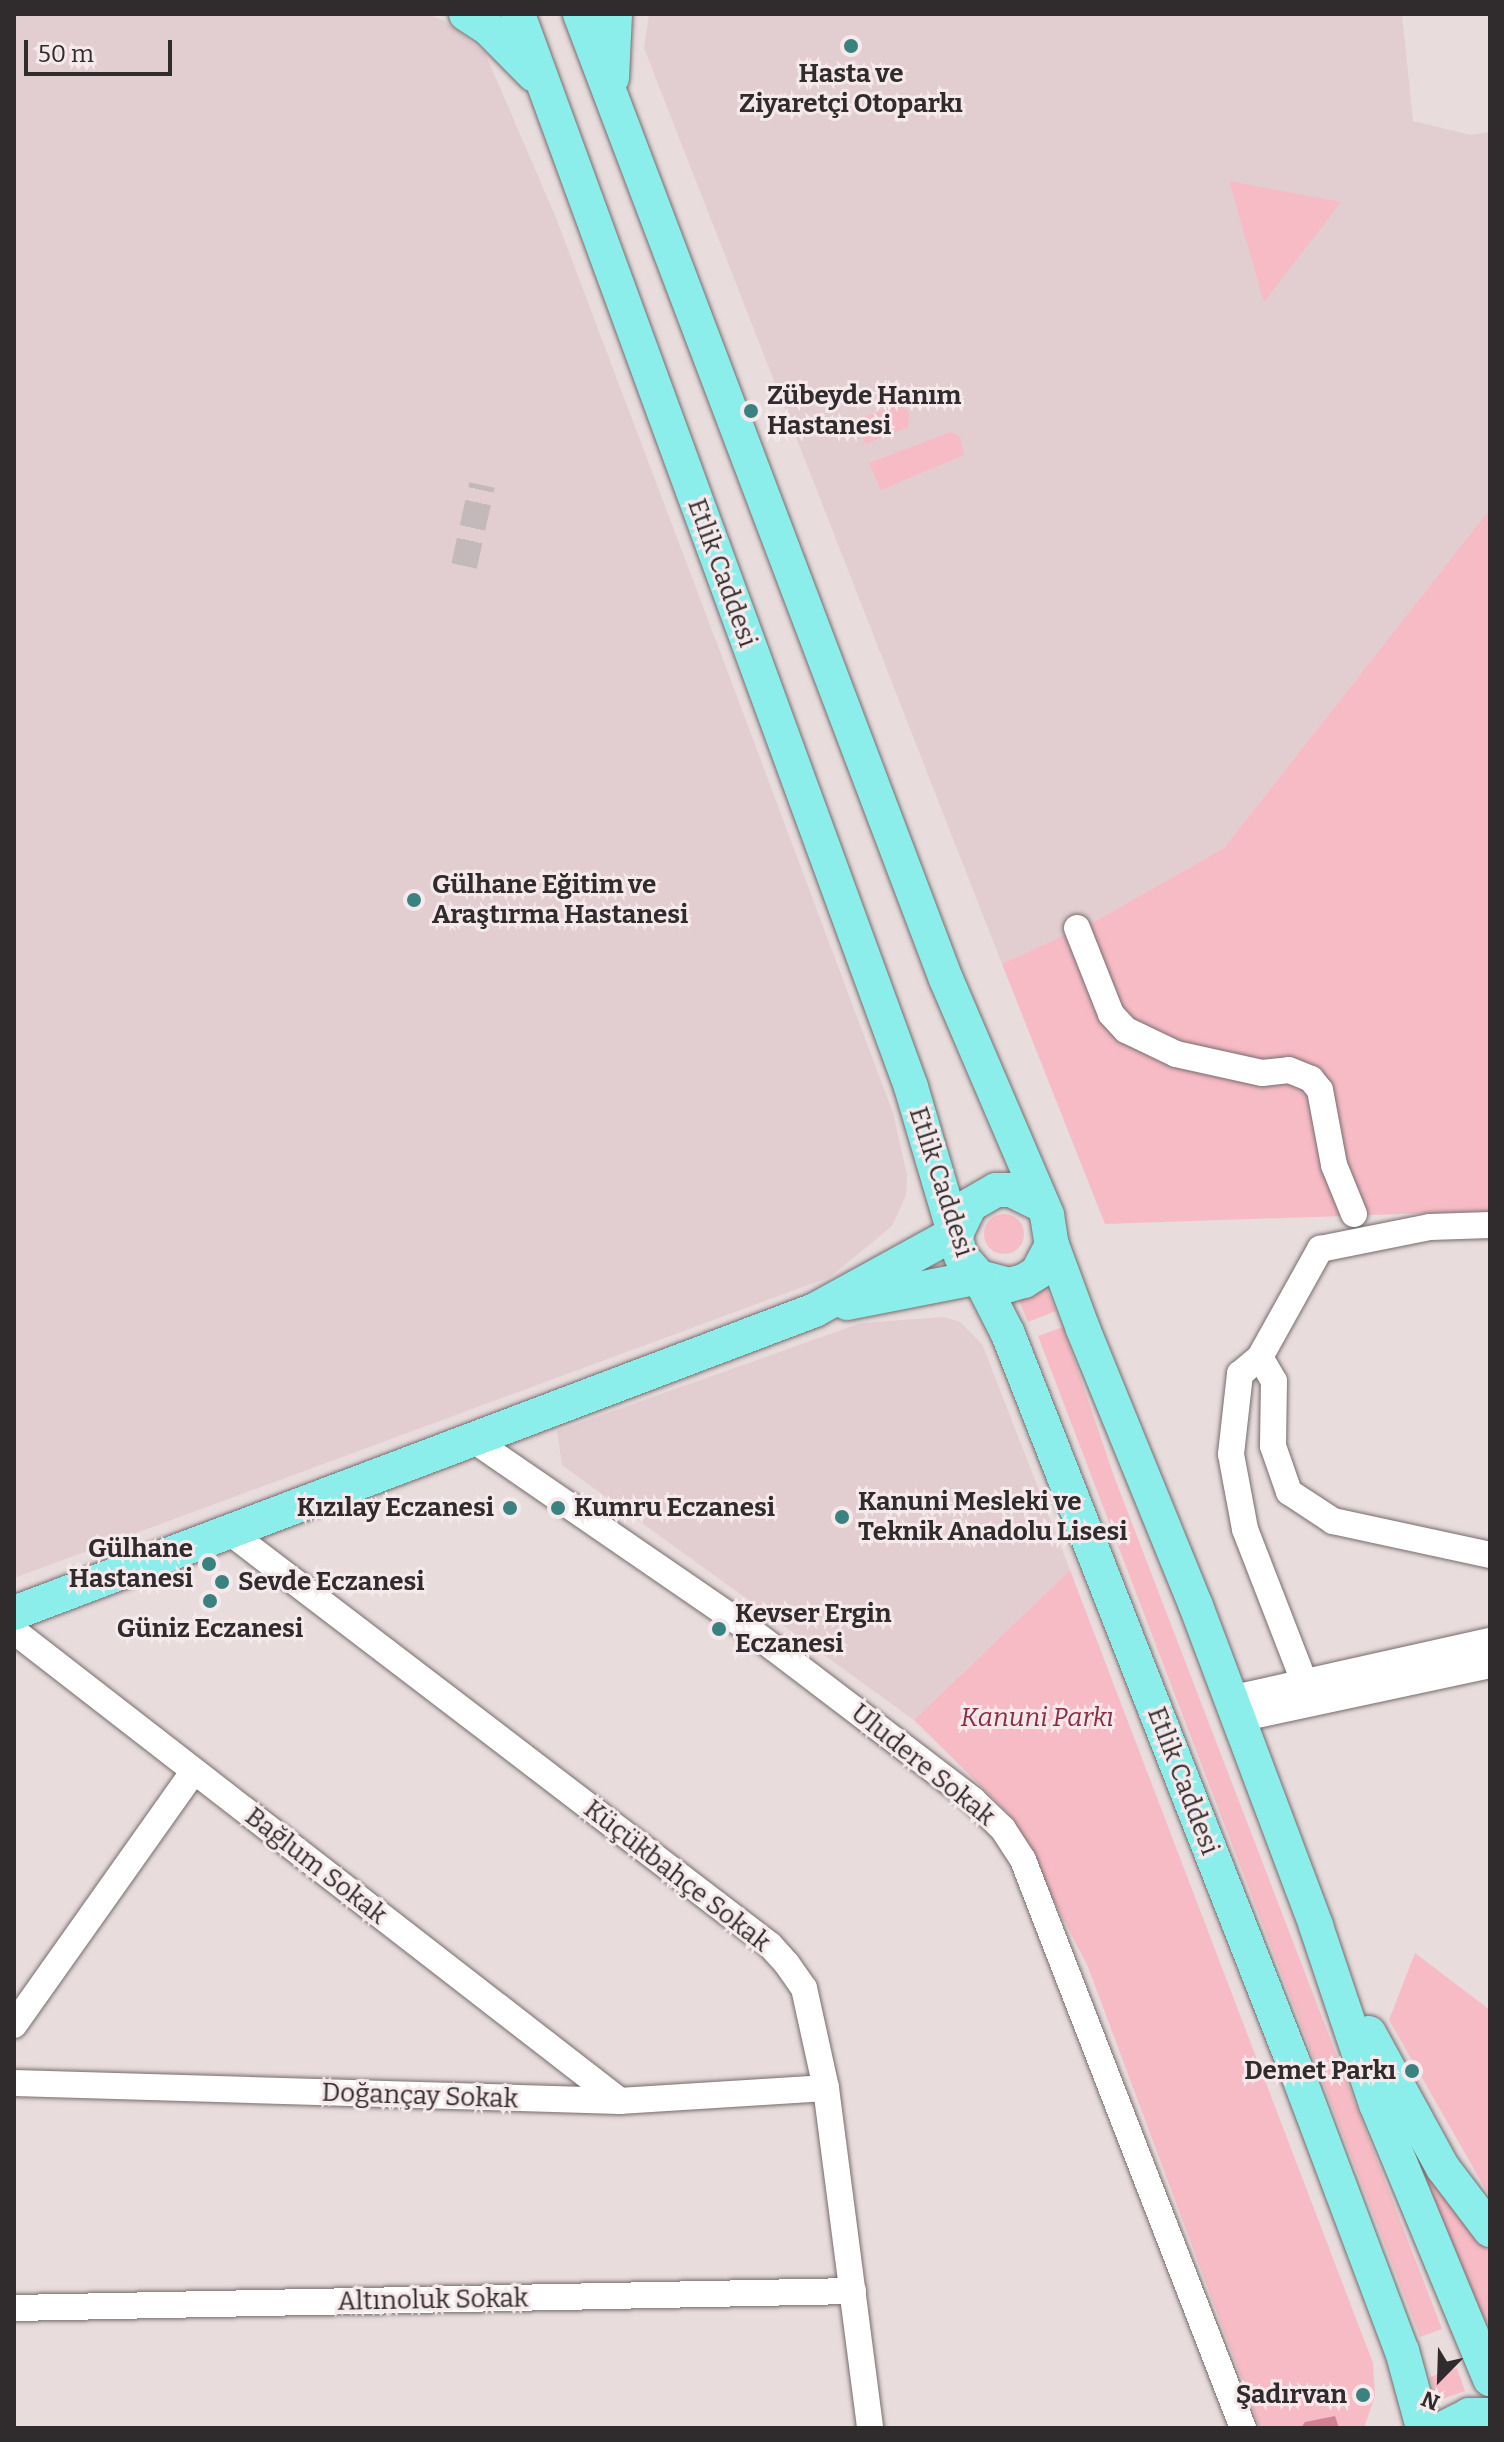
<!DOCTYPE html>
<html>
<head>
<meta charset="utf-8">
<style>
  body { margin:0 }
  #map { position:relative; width:1504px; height:2442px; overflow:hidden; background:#e8dcdd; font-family:Bitter,serif }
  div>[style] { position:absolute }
  .built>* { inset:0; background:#e2cdd0 }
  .green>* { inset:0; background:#f7bbc5 }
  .round { border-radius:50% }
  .water>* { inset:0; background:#d18392 }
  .minor-tunnel>* { height:26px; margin-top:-13px; transform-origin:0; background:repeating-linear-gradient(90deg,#c3b9ba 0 26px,transparent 0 39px) }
  .roads { filter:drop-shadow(0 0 2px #776c6d) drop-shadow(0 0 2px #776c6d) }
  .minor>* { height:26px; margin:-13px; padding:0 13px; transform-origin:13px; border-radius:13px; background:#fff }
  .major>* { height:34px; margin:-17px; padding:0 17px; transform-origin:17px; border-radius:17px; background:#8ceeeb }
  .dots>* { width:22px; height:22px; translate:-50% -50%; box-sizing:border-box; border:4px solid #f5e9eb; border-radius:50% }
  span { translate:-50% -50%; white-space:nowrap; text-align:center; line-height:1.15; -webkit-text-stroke:6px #f5e9eb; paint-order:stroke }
  .poi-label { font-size:26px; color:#302b2c; font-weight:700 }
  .left { translate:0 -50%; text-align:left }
  .right { translate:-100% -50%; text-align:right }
  .street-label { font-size:26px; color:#302b2c }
  .park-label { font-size:26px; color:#8b2d47; font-style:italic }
  .frame { position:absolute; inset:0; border:16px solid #302b2c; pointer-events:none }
  .north { position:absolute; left:1400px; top:2338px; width:80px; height:80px; -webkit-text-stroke:6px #f5e9eb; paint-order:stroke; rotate:203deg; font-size:22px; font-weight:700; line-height:32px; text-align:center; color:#302b2c }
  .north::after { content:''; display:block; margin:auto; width:28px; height:36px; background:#302b2c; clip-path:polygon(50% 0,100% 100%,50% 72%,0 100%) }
  .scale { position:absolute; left:24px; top:40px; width:148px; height:36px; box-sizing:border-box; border:4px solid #302b2c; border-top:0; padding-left:10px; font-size:24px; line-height:28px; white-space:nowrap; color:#302b2c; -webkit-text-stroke:6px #f5e9eb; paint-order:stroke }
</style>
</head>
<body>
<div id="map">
  <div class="built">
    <div style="clip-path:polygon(14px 14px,426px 14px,443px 20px,485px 53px,556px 218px,733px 686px,893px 1113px,907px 1175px,906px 1195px,892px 1226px,830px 1277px,14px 1578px)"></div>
    <div style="clip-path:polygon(649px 14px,1402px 14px,1413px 121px,1471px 135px,1490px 132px,1490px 509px,1224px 848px,1101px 918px,1002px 964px,644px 48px)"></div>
    <div style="clip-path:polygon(944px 1317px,960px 1322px,982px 1344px,1070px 1570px,914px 1720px,562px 1465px,557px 1431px,861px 1323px)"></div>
  </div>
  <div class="green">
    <div style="clip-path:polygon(1229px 181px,1341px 202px,1264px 302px)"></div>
    <div style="clip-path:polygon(902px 404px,909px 414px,908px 427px,865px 444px,855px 420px)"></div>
    <div style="clip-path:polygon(951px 432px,960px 437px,964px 455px,881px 490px,869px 463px)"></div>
    <div style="clip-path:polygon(1490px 509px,1490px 1211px,1105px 1224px,1002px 964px,1101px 918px,1224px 848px)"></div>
    <div class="round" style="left:984px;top:1214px;width:40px;height:40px"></div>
    <div style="clip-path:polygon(1044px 1283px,1056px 1311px,1028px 1322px,1016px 1294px)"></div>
    <div style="clip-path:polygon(1063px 1327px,1115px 1479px,1442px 2329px,1420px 2337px,1038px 1336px)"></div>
    <div style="clip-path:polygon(1070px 1570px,1373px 2363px,1375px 2395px,1364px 2428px,1260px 2428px,1088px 1967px,1010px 1815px,914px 1720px)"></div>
    <div style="clip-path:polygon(1415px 1953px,1490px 2010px,1490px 2197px,1389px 2020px)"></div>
    <div style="clip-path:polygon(1412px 2148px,1490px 2254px,1490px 2331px,1475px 2299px)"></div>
    <div style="clip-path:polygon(1457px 2368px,1465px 2391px,1436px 2401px,1430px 2377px)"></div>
  </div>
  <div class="water">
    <div style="clip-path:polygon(1335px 2416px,1339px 2428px,1301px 2428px,1305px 2422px)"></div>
  </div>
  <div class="minor-tunnel">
    <div style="left:464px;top:566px;width:83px;rotate:-77.5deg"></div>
  </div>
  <div class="roads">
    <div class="minor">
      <div style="left:1077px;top:928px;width:92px;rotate:68.4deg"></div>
      <div style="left:1111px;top:1014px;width:22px;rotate:47deg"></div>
      <div style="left:1126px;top:1030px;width:55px;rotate:25.6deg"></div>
      <div style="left:1176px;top:1054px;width:88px;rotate:12.5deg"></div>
      <div style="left:1262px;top:1073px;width:27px;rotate:-6deg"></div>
      <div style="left:1289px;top:1070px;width:24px;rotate:22deg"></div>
      <div style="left:1311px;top:1079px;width:14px;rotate:51deg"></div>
      <div style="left:1320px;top:1090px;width:76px;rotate:79.4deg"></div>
      <div style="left:1334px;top:1165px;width:53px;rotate:67.8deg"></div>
      <div style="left:1260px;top:1357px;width:124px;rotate:-60.9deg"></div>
      <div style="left:1320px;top:1249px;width:112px;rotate:-11.3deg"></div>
      <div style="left:1430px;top:1227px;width:60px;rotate:-1.9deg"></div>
      <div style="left:472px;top:1439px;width:342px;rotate:34.5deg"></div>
      <div style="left:754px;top:1633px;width:275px;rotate:37.3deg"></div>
      <div style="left:973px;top:1800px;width:42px;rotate:44deg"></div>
      <div style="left:1003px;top:1829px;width:37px;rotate:57deg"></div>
      <div style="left:1023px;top:1860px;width:609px;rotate:68.83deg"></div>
      <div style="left:227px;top:1530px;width:683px;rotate:37.39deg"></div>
      <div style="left:770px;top:1945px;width:25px;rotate:48deg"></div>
      <div style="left:787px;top:1964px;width:29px;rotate:55deg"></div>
      <div style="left:804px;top:1988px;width:102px;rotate:77.6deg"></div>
      <div style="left:826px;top:2088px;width:343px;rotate:82.6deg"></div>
      <div style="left:14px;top:1631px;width:767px;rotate:37.8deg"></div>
      <div style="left:1305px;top:1684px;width:166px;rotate:-111.2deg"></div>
      <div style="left:1245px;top:1529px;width:76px;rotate:-100.6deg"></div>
      <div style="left:1231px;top:1454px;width:81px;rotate:-83.6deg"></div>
      <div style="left:1240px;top:1374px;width:26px;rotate:-40deg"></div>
      <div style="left:1260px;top:1357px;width:28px;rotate:60deg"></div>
      <div style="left:1274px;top:1381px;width:65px;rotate:90.9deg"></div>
      <div style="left:1273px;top:1446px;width:49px;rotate:70.8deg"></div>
      <div style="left:1289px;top:1492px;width:53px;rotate:33.4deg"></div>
      <div style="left:1333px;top:1521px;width:161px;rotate:12.2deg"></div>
      <div style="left:1230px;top:1699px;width:266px;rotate:-12.6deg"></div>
      <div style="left:1238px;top:1719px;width:258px;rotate:-12.1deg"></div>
      <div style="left:14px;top:2025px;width:311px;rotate:-54.7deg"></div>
      <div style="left:14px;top:2083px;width:606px;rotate:1.7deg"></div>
      <div style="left:620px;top:2101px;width:206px;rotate:-3.6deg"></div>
      <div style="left:14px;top:2308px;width:839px;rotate:-1.16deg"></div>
    </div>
    <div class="major">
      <div style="left:466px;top:14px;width:27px;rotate:33deg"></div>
      <div style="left:489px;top:29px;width:64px;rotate:45.6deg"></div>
      <div style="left:518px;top:14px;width:1143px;rotate:69.88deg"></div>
      <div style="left:911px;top:1087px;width:176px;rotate:73.5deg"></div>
      <div style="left:961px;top:1256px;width:28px;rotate:49deg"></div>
      <div style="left:979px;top:1277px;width:64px;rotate:63deg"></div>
      <div style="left:1008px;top:1334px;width:787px;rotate:68.62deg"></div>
      <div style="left:1295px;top:2067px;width:303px;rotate:69.4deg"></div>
      <div style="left:1402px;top:2351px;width:80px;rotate:74.7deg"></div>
      <div style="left:580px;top:14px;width:1032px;rotate:69.23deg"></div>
      <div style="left:946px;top:979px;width:257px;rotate:66.8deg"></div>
      <div style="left:1047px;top:1215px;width:30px;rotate:81deg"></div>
      <div style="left:1052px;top:1245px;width:90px;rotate:69.7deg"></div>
      <div style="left:1083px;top:1329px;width:299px;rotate:67.8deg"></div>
      <div style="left:1196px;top:1606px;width:342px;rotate:69.4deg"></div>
      <div style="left:1316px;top:1926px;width:188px;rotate:71.4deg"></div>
      <div style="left:1376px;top:2104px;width:298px;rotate:67.5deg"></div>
      <div style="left:612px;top:78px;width:64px;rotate:-87.3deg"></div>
      <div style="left:957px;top:1232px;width:30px;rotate:-64deg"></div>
      <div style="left:970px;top:1205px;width:30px;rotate:-30deg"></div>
      <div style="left:996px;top:1190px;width:15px"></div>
      <div style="left:1011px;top:1190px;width:30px;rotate:26deg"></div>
      <div style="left:979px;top:1277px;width:31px;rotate:15deg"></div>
      <div style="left:1009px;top:1285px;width:16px;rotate:-15deg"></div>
      <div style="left:1024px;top:1281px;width:15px;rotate:-32deg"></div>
      <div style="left:1037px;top:1273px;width:32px;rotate:-62deg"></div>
      <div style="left:847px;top:1303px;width:135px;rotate:-11.1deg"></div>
      <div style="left:14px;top:1613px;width:856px;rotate:-20.72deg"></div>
      <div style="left:815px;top:1310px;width:162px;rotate:-28.8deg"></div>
      <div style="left:1369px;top:2033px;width:154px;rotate:61.3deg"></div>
      <div style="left:1443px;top:2168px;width:78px;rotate:52.8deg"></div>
      <div style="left:1444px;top:2428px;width:28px;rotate:-27deg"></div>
      <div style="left:1469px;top:2415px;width:21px"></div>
    </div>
  </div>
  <div class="dots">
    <div style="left:851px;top:46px;background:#3a827f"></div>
    <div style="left:751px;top:411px;background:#3a827f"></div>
    <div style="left:414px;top:900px;background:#3a827f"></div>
    <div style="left:510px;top:1508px;background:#3a827f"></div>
    <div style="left:558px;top:1508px;background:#3a827f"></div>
    <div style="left:842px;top:1517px;background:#3a827f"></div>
    <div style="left:209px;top:1564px;background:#3a827f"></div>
    <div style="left:222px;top:1582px;background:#3a827f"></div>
    <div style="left:210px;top:1601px;background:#3a827f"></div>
    <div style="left:719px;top:1629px;background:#3a827f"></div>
    <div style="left:1412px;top:2071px;background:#3a827f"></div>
    <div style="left:1363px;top:2395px;background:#3a827f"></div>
  </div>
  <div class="poi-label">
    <span style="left:851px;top:89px">Hasta ve<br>Ziyaretçi Otoparkı</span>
    <span class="left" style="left:767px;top:411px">Zübeyde Hanım<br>Hastanesi</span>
    <span class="left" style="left:432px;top:900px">Gülhane Eğitim ve<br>Araştırma Hastanesi</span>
    <span class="left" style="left:858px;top:1517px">Kanuni Mesleki ve<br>Teknik Anadolu Lisesi</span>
    <span class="right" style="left:494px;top:1508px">Kızılay Eczanesi</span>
    <span class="left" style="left:574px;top:1508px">Kumru Eczanesi</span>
    <span class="right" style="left:193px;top:1564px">Gülhane<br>Hastanesi</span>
    <span class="left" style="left:238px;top:1582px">Sevde Eczanesi</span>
    <span class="left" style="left:735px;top:1629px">Kevser Ergin<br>Eczanesi</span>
    <span style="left:210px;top:1629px">Güniz Eczanesi</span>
    <span class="right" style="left:1396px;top:2071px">Demet Parkı</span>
    <span class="right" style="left:1347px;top:2395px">Şadırvan</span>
  </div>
  <div class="street-label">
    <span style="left:722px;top:573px;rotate:70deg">Etlik Caddesi</span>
    <span style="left:941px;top:1182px;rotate:72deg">Etlik Caddesi</span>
    <span style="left:923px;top:1765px;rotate:39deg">Uludere Sokak</span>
    <span style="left:1183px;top:1781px;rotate:69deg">Etlik Caddesi</span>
    <span style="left:316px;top:1866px;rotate:38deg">Bağlum Sokak</span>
    <span style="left:677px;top:1876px;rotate:38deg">Küçükbahçe Sokak</span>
    <span style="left:420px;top:2096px;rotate:2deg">Doğançay Sokak</span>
    <span style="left:433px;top:2300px;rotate:-1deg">Altınoluk Sokak</span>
  </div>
  <div class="park-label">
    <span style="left:1037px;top:1718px">Kanuni Parkı</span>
  </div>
  <div class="frame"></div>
  <div class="north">N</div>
  <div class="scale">50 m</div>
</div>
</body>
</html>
